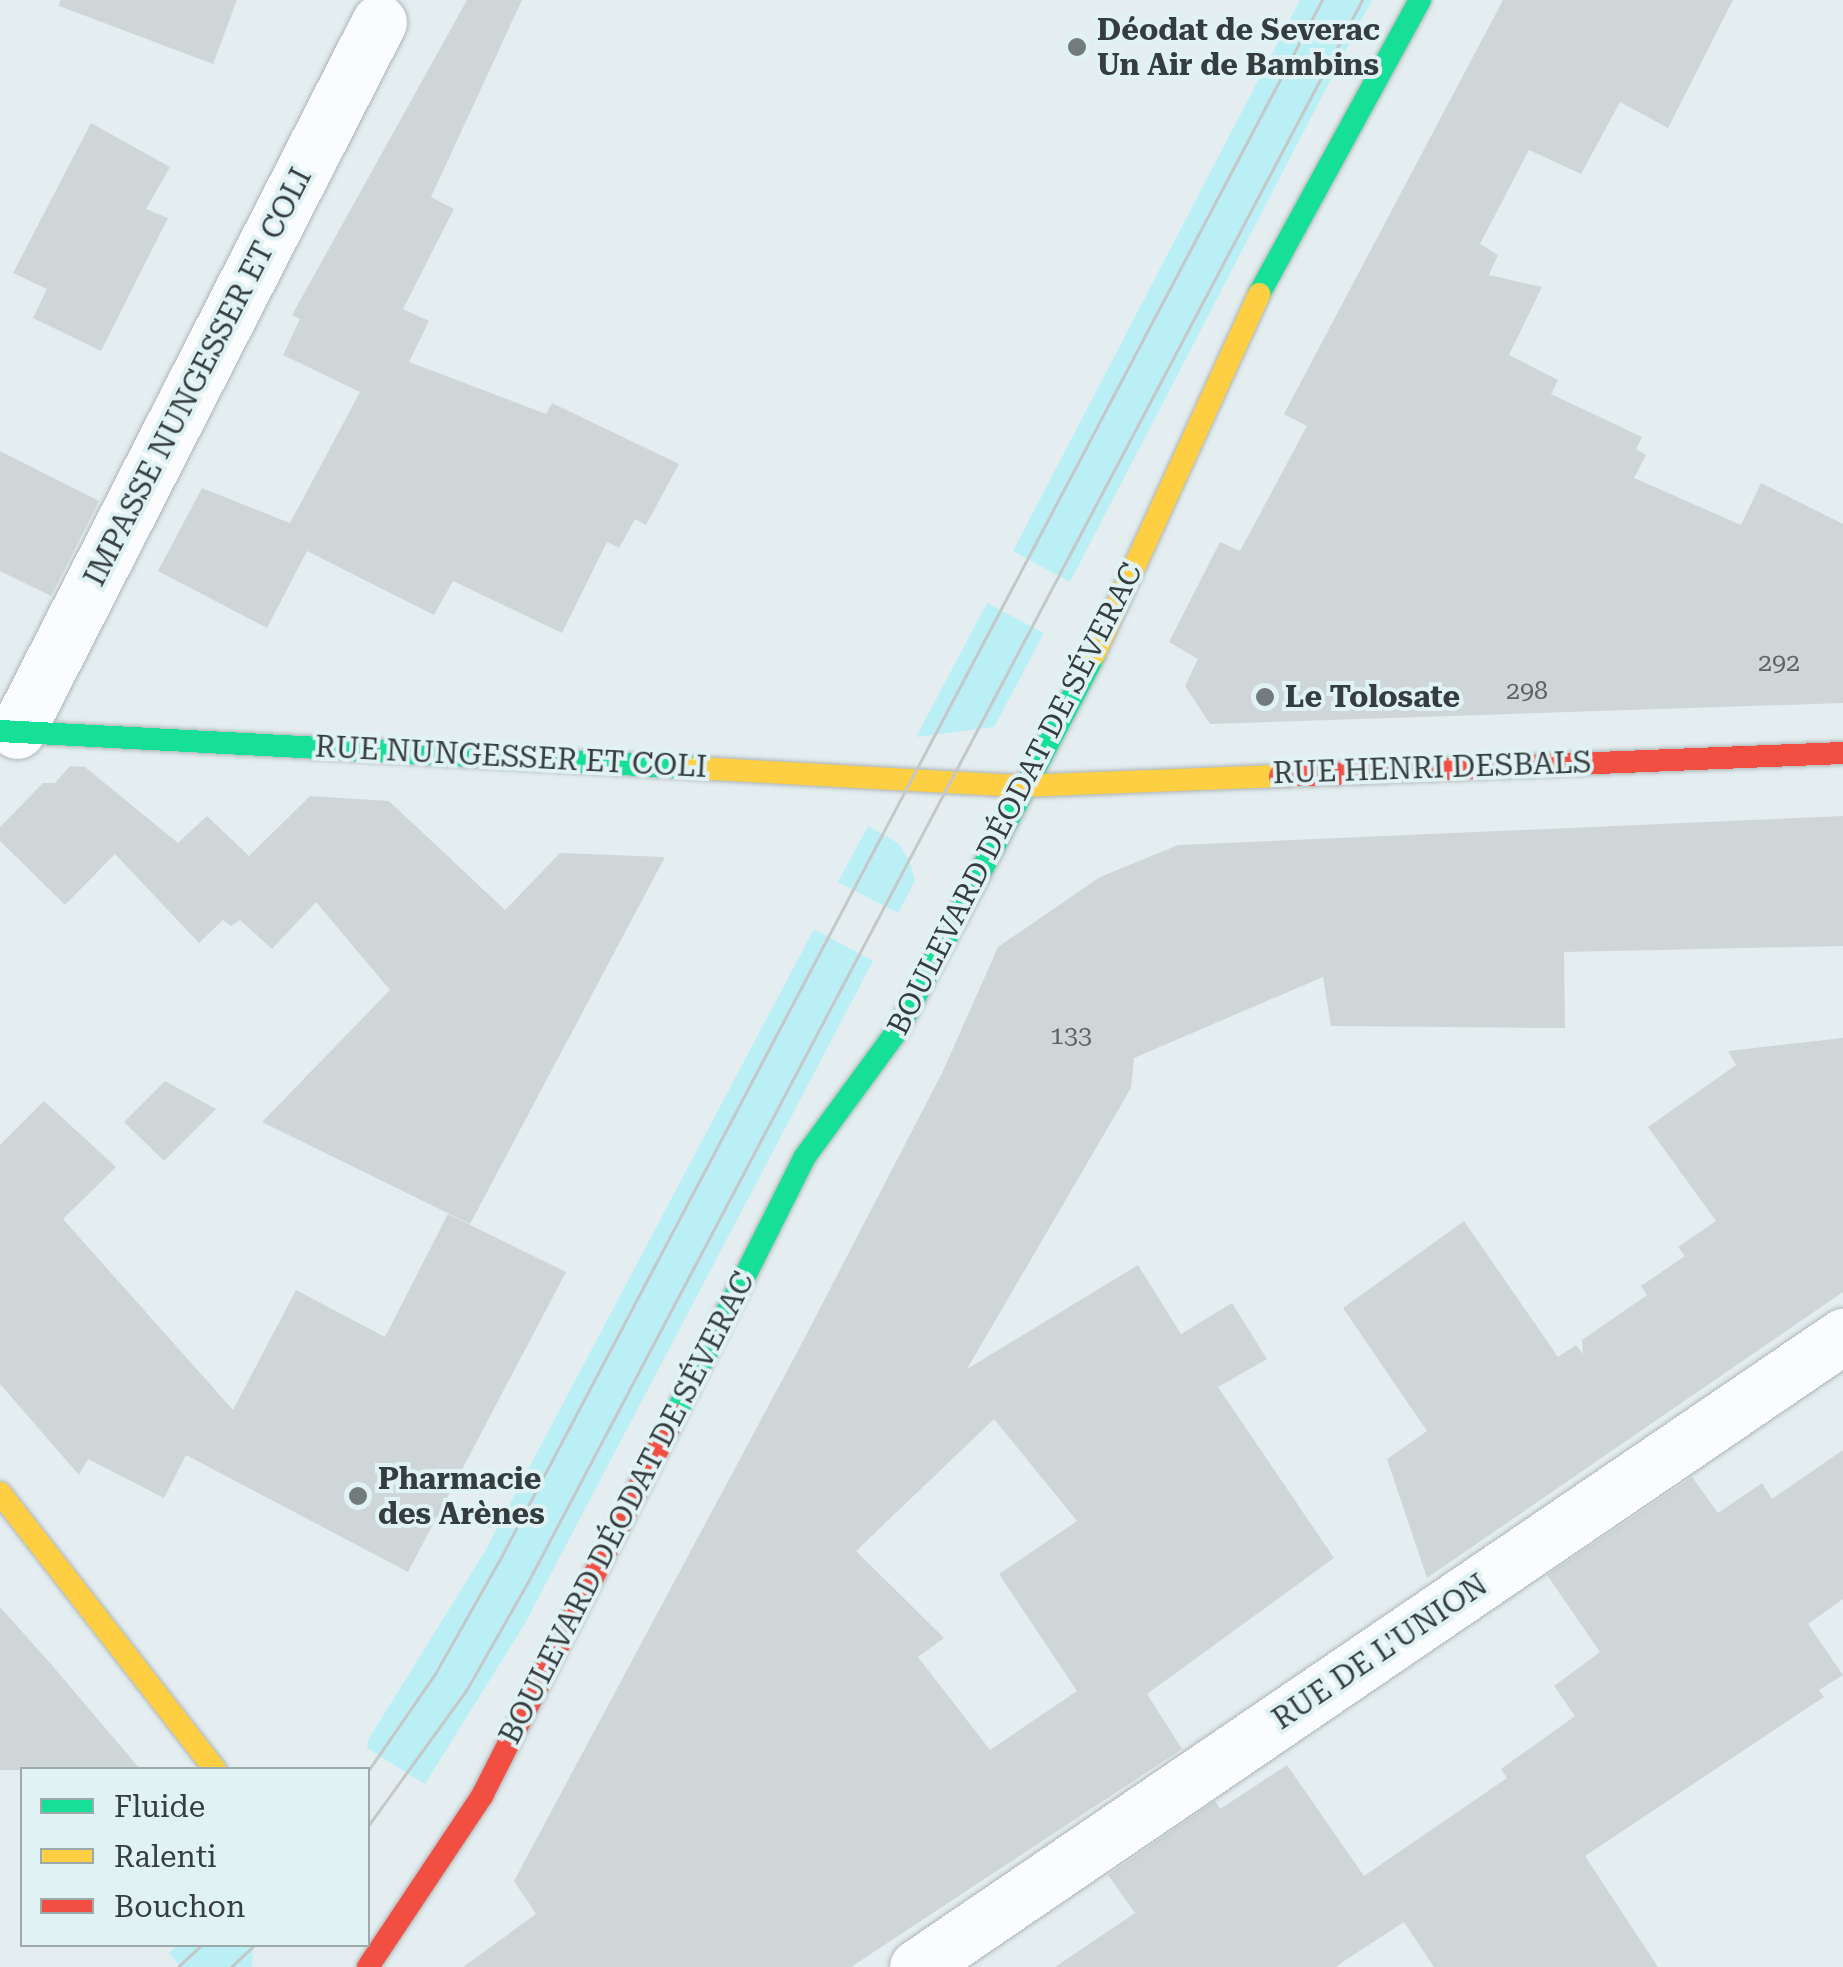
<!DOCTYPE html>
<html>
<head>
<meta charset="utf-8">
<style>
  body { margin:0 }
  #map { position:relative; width:1843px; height:1967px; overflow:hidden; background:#e4eef0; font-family:"Roboto Serif",serif }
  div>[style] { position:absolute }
  .green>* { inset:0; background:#b9eff5 }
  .building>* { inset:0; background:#ced6d8 }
  .roads { filter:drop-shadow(0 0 2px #aeb5b6) drop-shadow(0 0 2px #aeb5b6) }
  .street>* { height:55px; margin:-27.5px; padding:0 27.5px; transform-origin:27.5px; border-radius:27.5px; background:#fbfcfd }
  .fast>* { height:22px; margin:-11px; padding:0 11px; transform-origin:11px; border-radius:11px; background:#16e098 }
  .slow>* { height:22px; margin:-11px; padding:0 11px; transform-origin:11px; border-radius:11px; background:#ffcf43 }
  .jam>* { height:22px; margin:-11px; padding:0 11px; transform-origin:11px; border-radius:11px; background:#f24e42 }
  .tram>* { height:2.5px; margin:-1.25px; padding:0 1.25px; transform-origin:1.25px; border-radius:1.25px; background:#c5c8c8 }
  .dots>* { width:28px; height:28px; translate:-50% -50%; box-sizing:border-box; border:5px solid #e0f2f4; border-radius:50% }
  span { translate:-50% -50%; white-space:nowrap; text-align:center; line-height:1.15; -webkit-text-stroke:8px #e0f2f4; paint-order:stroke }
  .number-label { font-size:25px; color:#5d6465 }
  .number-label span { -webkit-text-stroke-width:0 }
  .poi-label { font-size:30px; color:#363d3e; font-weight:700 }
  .left { translate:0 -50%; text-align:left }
  .street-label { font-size:30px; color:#363d3e }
  .legend { position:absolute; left:20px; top:1767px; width:350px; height:180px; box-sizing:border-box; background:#e0f2f4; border:2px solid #9caaab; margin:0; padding:12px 18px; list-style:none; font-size:30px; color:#363d3e }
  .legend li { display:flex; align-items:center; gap:20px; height:50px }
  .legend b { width:50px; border:2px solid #9caaab }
</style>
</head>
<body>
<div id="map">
  <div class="green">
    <div style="clip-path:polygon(1300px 0,1372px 0,1070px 582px,1013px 551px)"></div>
    <div style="clip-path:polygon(987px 603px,1044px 633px,994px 727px,916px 737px)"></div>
    <div style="clip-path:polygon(868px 826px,898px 843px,909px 859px,915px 881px,898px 913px,838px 882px)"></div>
    <div style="clip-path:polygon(814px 929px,873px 961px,524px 1625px,425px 1784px,367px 1748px,368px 1740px,484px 1553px)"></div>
    <div style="clip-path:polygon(178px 1945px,253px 1945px,252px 1967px,181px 1967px,169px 1953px)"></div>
  </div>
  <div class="building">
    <div style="clip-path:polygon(60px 0,237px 0,213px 64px,59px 6px)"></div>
    <div style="clip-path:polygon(467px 0,522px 0,431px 197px,454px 209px,403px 309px,429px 321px,409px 362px,546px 414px,552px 403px,679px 464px,646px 525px,635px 519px,619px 548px,607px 542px,562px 633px,453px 581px,434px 615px,307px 551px,267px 628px,158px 571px,202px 488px,290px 523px,360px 392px,283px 355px,300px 319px,292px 315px)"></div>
    <div style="clip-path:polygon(1503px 0,1733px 0,1668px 128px,1620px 102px,1581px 174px,1529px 150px,1480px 244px,1498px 255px,1489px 275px,1542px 287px,1509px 355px,1558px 380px,1551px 394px,1642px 437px,1636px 449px,1646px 455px,1634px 478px,1741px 525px,1761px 483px,1843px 524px,1843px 703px,1210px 724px,1185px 686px,1198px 659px,1169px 642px,1220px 542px,1240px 551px,1307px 426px,1284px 414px)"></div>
    <div style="clip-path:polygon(91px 123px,170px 167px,146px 209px,168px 218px,101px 351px,33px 318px,47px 289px,13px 273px)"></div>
    <div style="clip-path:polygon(0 451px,99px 501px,51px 596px,0 571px)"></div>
    <div style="clip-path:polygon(70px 766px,85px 767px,178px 843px,207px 816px,249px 856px,310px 796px,389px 801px,505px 910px,560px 853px,665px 857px,470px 1224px,262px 1122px,390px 990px,316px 902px,272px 949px,240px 920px,231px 926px,223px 920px,199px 943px,115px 854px,65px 905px,0 841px,0 827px,43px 783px,55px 783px)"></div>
    <div style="clip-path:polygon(evenodd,1843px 816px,1843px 946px,1564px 952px,1565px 1028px,1331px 1026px,1323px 977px,1134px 1058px,1131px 1088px,967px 1369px,1138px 1265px,1181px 1334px,1232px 1303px,1267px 1359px,1218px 1387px,1334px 1558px,1147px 1694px,1182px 1749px,851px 1967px,463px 1967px,536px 1914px,514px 1881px,802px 1343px,942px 1073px,998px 947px,1100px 877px,1178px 845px,1843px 816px,994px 1419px,1077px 1521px,999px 1574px,1077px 1691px,990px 1750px,918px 1657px,944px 1638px,856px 1551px,994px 1419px)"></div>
    <div style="clip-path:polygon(1843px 1038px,1843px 1292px,1427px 1578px,1387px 1459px,1427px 1431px,1343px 1308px,1464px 1221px,1558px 1357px,1576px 1345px,1583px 1354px,1582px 1340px,1647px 1295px,1641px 1286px,1685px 1256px,1678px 1247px,1716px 1221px,1648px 1127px,1736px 1065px,1728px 1051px)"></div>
    <div style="clip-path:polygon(165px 1081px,216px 1109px,164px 1161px,124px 1122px)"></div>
    <div style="clip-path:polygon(44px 1101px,116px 1167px,63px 1219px,233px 1410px,296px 1290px,385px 1337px,448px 1214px,566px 1272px,408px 1572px,186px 1455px,164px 1498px,88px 1459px,79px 1475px,0 1384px,0 1145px)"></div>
    <div style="clip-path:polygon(1843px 1450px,1843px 1599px,1808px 1624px,1843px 1675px,1819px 1690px,1824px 1697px,1585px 1856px,1658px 1967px,1434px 1967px,1404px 1922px,1335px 1967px,1055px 1967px,1135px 1913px,1108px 1875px,1215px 1801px,1220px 1809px,1287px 1765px,1364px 1876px,1507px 1778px,1501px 1769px,1575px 1716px,1554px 1686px,1600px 1652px,1547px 1575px,1692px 1477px,1718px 1513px,1762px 1483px,1772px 1499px)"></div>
    <div style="clip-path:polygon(0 1607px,50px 1663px,141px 1770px,0 1770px)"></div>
  </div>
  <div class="roads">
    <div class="street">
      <div style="left:17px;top:731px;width:796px;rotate:-62.95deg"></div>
      <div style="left:917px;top:1967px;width:1121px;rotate:-34.27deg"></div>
    </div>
    <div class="fast">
      <div style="left:1259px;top:294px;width:335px;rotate:-61.3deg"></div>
      <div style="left:0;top:731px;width:697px;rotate:3.04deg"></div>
      <div style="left:675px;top:1415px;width:288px;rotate:-63.3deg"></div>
      <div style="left:804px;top:1158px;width:157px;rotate:-53.8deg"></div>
      <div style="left:897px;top:1031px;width:424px;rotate:-62.3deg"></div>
    </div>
    <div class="slow">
      <div style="left:1094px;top:655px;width:397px;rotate:-65.4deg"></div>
      <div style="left:696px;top:768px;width:325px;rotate:3.2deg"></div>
      <div style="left:1021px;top:786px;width:259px;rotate:-2.2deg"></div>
      <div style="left:0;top:1493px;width:351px;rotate:52.1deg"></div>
    </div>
    <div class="jam">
      <div style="left:1280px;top:776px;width:563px;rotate:-2.34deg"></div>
      <div style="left:368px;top:1967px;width:206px;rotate:-56.3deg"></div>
      <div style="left:482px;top:1796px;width:427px;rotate:-63.1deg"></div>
    </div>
  </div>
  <div class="tram">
    <div style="left:368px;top:1771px;width:118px;rotate:-55.4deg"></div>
    <div style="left:435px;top:1674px;width:130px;rotate:-60.5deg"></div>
    <div style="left:499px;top:1561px;width:1765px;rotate:-62.2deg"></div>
    <div style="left:368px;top:1826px;width:169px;rotate:-54.1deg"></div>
    <div style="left:467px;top:1689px;width:123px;rotate:-60.3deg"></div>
    <div style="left:528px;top:1582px;width:1788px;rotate:-62.2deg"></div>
    <div style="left:178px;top:1967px;width:34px;rotate:-43deg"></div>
    <div style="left:231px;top:1967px;width:34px;rotate:-43deg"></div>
  </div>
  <div class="dots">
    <div style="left:1077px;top:47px;background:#737b7c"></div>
    <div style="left:1265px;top:697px;background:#737b7c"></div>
    <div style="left:358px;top:1496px;background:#737b7c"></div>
  </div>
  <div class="number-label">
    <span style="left:1779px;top:663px">292</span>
    <span style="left:1527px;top:691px">298</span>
    <span style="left:1071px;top:1036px">133</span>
  </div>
  <div class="poi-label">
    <span class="left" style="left:1097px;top:47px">Déodat de Severac<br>Un Air de Bambins</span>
    <span class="left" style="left:1285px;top:697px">Le Tolosate</span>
    <span class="left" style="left:378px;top:1496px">Pharmacie<br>des Arènes</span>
  </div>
  <div class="street-label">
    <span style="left:198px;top:377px;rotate:-63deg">IMPASSE NUNGESSER ET COLI</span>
    <span style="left:511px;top:757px;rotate:3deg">RUE NUNGESSER ET COLI</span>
    <span style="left:1432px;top:768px;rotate:-2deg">RUE HENRI DESBALS</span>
    <span style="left:1015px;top:799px;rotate:-63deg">BOULEVARD DÉODAT DE SÉVERAC</span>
    <span style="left:627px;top:1508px;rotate:-63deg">BOULEVARD DÉODAT DE SÉVERAC</span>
    <span style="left:1380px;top:1652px;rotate:-34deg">RUE DE L'UNION</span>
  </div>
  <ul class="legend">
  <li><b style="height:12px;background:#16e098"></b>Fluide</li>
  <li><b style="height:12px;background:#ffcf43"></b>Ralenti</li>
  <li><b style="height:12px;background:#f24e42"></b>Bouchon</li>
  </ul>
</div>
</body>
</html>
